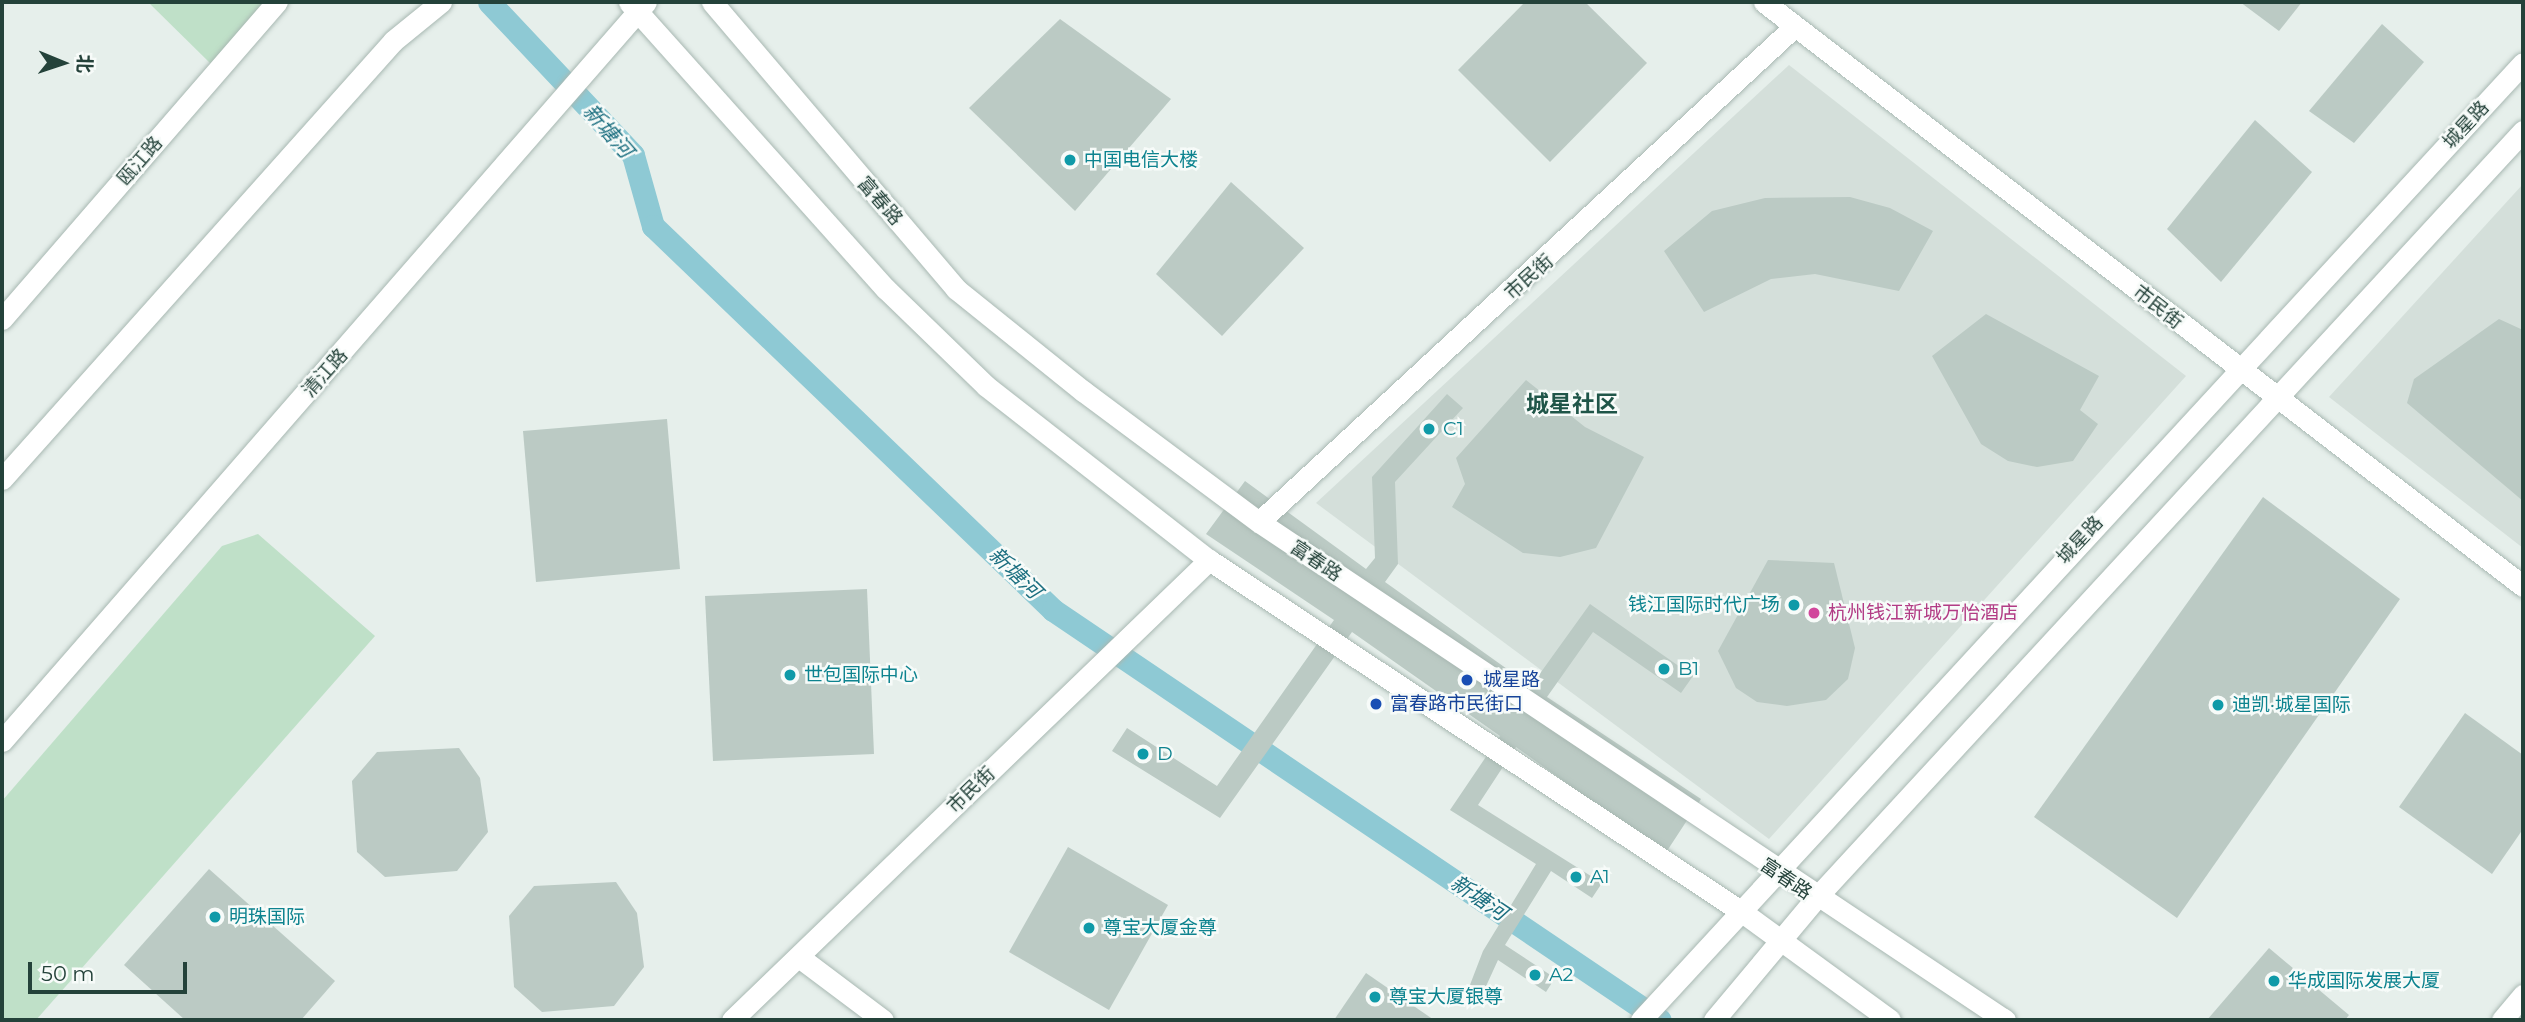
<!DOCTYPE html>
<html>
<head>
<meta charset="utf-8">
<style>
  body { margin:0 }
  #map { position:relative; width:2525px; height:1022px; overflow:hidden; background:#e6efeb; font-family:Montserrat,"Noto Sans SC",sans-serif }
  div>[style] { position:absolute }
  .built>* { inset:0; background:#d4dfda }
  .green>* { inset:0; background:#bfe0c8 }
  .canal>* { height:23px; margin:-11.5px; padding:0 11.5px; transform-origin:11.5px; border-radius:11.5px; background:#8ec9d4 }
  .building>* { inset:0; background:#bbcac4 }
  .roads { filter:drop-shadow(0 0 2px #a8b8b2) drop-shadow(0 0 2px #a8b8b2) }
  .street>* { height:21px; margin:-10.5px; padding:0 10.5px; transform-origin:10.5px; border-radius:10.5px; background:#fff }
  .secondary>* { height:21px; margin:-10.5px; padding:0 10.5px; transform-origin:10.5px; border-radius:10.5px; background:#fff }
  .dots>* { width:19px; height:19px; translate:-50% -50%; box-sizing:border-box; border:4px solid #f7fbf9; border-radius:50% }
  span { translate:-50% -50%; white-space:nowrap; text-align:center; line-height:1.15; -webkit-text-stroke:5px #f7fbf9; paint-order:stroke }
  .street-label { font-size:19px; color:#24423a }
  .culture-label { font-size:19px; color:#0d838f }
  .left { translate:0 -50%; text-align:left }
  .right { translate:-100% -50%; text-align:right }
  .hotel-label { font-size:19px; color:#b23c85 }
  .transit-label { font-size:19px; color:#164399 }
  .water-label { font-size:21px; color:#1c6f80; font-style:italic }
  .quarter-label { font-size:23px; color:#1f5548; font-weight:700 }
  .frame { position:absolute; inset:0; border:4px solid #24423a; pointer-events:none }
  .north { position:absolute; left:28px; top:28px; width:70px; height:70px; -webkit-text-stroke:5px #f7fbf9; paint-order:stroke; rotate:92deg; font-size:19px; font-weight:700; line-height:28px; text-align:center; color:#24423a }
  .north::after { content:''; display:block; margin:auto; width:24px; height:32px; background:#24423a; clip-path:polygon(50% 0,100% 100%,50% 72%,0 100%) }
  .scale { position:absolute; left:28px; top:962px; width:159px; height:32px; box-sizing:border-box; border:4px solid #24423a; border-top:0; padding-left:9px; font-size:21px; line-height:24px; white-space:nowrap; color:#24423a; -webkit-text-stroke:5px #f7fbf9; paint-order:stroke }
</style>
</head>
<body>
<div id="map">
  <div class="built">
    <div style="clip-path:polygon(1789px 65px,2186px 376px,1769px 839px,1316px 503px)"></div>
    <div style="clip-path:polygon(2523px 184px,2523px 548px,2329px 397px)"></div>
  </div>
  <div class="green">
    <div style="clip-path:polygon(148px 2px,264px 2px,211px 64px)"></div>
    <div style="clip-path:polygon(258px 534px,375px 636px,36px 1020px,2px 1020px,2px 801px,222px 546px)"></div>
  </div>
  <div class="canal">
    <div style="left:489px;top:2px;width:210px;rotate:46.7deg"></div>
    <div style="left:633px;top:155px;width:74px;rotate:74.3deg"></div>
    <div style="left:653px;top:226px;width:554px;rotate:43.83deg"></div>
    <div style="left:1053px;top:610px;width:732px;rotate:34.04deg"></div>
  </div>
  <div class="building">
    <div style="clip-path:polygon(1525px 2px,1585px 2px,1647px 63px,1550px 162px,1458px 70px)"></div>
    <div style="clip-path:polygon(2240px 2px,2302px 2px,2279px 31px)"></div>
    <div style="clip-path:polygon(1060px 19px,1171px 99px,1075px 211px,969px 108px)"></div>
    <div style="clip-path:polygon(2382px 24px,2424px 62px,2354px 143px,2309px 111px)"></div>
    <div style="clip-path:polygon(2255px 120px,2312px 172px,2221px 282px,2167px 229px)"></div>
    <div style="clip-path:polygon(1231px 182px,1304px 248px,1222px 336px,1156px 274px)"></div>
    <div style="clip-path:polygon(1850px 197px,1890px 208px,1933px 231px,1899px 291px,1815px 274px,1771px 279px,1704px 312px,1664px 251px,1712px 211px,1765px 198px)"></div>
    <div style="clip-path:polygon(1986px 314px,2099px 376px,2080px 410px,2098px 424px,2073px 461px,2037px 467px,2008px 461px,1981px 444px,1932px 356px)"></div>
    <div style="clip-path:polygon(2499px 319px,2523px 330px,2523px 501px,2407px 403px,2414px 379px)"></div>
    <div style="clip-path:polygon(1526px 380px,1585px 427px,1644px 457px,1596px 548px,1560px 557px,1523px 553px,1452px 507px,1465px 484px,1456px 458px)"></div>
    <div style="clip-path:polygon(1447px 394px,1463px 408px,1395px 482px,1398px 564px,1385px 582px,1531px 686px,1590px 604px,1693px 676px,1681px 693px,1593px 632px,1547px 697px,1701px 799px,1665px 854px,1516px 747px,1478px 805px,1602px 883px,1592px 898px,1551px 871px,1505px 945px,1555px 978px,1546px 992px,1498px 960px,1482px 995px,1468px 990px,1483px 951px,1536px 864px,1450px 810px,1500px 736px,1352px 632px,1220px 818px,1112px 751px,1127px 728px,1217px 786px,1334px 620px,1206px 534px,1245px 481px,1366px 569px,1375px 558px,1372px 477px)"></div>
    <div style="clip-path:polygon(667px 419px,680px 569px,536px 582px,523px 431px)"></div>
    <div style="clip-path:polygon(2263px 497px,2400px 599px,2177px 918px,2034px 817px)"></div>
    <div style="clip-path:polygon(1768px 560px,1834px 563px,1855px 648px,1848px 679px,1826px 700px,1787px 706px,1757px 702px,1736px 688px,1718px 651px)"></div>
    <div style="clip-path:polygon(867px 589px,874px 754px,713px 761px,705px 596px)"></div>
    <div style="clip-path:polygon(2465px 713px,2523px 755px,2523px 829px,2492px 874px,2399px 807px)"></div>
    <div style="clip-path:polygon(459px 748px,480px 778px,488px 832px,457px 871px,385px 877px,357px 852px,352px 781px,377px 752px)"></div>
    <div style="clip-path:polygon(1068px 847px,1168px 905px,1109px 1010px,1009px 952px)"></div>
    <div style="clip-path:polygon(209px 869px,335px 981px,301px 1020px,185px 1020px,124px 965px)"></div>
    <div style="clip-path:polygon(616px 882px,637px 913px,644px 967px,614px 1006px,542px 1012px,514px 987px,509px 916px,534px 886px)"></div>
    <div style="clip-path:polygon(2269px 948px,2349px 1015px,2345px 1020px,2207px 1020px)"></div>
    <div style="clip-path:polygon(1366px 973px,1434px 1020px,1334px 1020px)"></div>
  </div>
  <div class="roads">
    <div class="street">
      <div style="left:1764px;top:2px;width:958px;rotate:37.58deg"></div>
      <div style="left:2px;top:319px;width:420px;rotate:-49.1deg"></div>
      <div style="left:1259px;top:522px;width:729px;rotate:-42.78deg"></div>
      <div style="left:799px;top:957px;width:105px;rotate:36.9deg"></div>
      <div style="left:732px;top:1020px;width:663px;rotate:-43.96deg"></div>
      <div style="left:2502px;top:1020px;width:33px;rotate:-50deg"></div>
    </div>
    <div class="secondary">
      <div style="left:629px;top:2px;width:385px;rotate:48.2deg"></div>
      <div style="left:886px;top:289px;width:139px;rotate:44.1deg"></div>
      <div style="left:986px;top:386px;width:283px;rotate:38deg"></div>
      <div style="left:1209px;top:560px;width:639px;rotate:33.44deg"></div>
      <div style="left:1742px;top:912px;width:183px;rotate:36.1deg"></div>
      <div style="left:712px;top:2px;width:377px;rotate:49.6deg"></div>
      <div style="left:956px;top:289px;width:163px;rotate:38.8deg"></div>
      <div style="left:1083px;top:391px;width:219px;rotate:36.7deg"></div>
      <div style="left:1259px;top:522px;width:897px;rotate:33.73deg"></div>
      <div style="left:2px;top:479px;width:587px;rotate:-48.24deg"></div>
      <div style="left:393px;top:41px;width:62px;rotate:-39.1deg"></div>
      <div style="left:2px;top:741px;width:980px;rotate:-48.93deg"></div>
      <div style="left:1641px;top:1020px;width:1301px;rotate:-47.34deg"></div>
      <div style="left:1714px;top:1020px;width:158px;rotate:-50.1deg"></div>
      <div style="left:1815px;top:899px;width:1045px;rotate:-47.33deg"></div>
    </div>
  </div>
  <div class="dots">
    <div style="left:1070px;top:160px;background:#0f9aa8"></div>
    <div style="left:1429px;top:429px;background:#0f9aa8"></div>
    <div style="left:1794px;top:605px;background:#0f9aa8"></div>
    <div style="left:1814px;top:613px;background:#d1479c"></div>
    <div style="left:1664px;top:669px;background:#0f9aa8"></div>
    <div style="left:790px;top:675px;background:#0f9aa8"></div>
    <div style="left:1467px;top:680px;background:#1a4fb4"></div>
    <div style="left:1376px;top:704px;background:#1a4fb4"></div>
    <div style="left:2218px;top:705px;background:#0f9aa8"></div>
    <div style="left:1143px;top:754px;background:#0f9aa8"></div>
    <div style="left:1576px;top:877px;background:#0f9aa8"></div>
    <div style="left:215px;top:917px;background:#0f9aa8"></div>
    <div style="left:1089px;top:928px;background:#0f9aa8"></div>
    <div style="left:1535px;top:975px;background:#0f9aa8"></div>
    <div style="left:2274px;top:981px;background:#0f9aa8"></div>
    <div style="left:1375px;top:997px;background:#0f9aa8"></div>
  </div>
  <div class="street-label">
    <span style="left:2466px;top:125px;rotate:-47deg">城星路</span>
    <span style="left:140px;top:161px;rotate:-49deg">瓯江路</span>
    <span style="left:880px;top:201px;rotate:49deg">富春路</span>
    <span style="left:1529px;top:277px;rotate:-42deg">市民街</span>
    <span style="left:2158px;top:307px;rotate:38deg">市民街</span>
    <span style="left:325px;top:373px;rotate:-48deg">清江路</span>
    <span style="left:2080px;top:540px;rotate:-47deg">城星路</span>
    <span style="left:1316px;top:561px;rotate:34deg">富春路</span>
    <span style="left:971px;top:790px;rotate:-44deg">市民街</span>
    <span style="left:1786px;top:879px;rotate:34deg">富春路</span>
  </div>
  <div class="culture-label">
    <span class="left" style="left:1084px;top:160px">中国电信大楼</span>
    <span class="left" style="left:1443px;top:429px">C1</span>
    <span class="right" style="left:1780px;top:605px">钱江国际时代广场</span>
    <span class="left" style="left:1678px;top:669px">B1</span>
    <span class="left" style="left:804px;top:675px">世包国际中心</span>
    <span class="left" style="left:2232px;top:705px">迪凯·城星国际</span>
    <span class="left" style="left:1157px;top:754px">D</span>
    <span class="left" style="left:1590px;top:877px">A1</span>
    <span class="left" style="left:229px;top:917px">明珠国际</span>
    <span class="left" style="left:1103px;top:928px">尊宝大厦金尊</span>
    <span class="left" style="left:1549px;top:975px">A2</span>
    <span class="left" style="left:2288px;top:981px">华成国际发展大厦</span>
    <span class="left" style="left:1389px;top:997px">尊宝大厦银尊</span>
  </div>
  <div class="hotel-label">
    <span class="left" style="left:1828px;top:613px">杭州钱江新城万怡酒店</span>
  </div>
  <div class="transit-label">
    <span class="left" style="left:1483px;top:680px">城星路</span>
    <span class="left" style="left:1390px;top:704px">富春路市民街口</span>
  </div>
  <div class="water-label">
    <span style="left:608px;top:131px;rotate:49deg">新塘河</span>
    <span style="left:1015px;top:573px;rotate:44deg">新塘河</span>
    <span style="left:1479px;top:898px;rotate:34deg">新塘河</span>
  </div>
  <div class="quarter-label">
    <span style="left:1572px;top:404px">城星社区</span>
  </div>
  <div class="frame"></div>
  <div class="north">北</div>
  <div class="scale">50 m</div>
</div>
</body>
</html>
